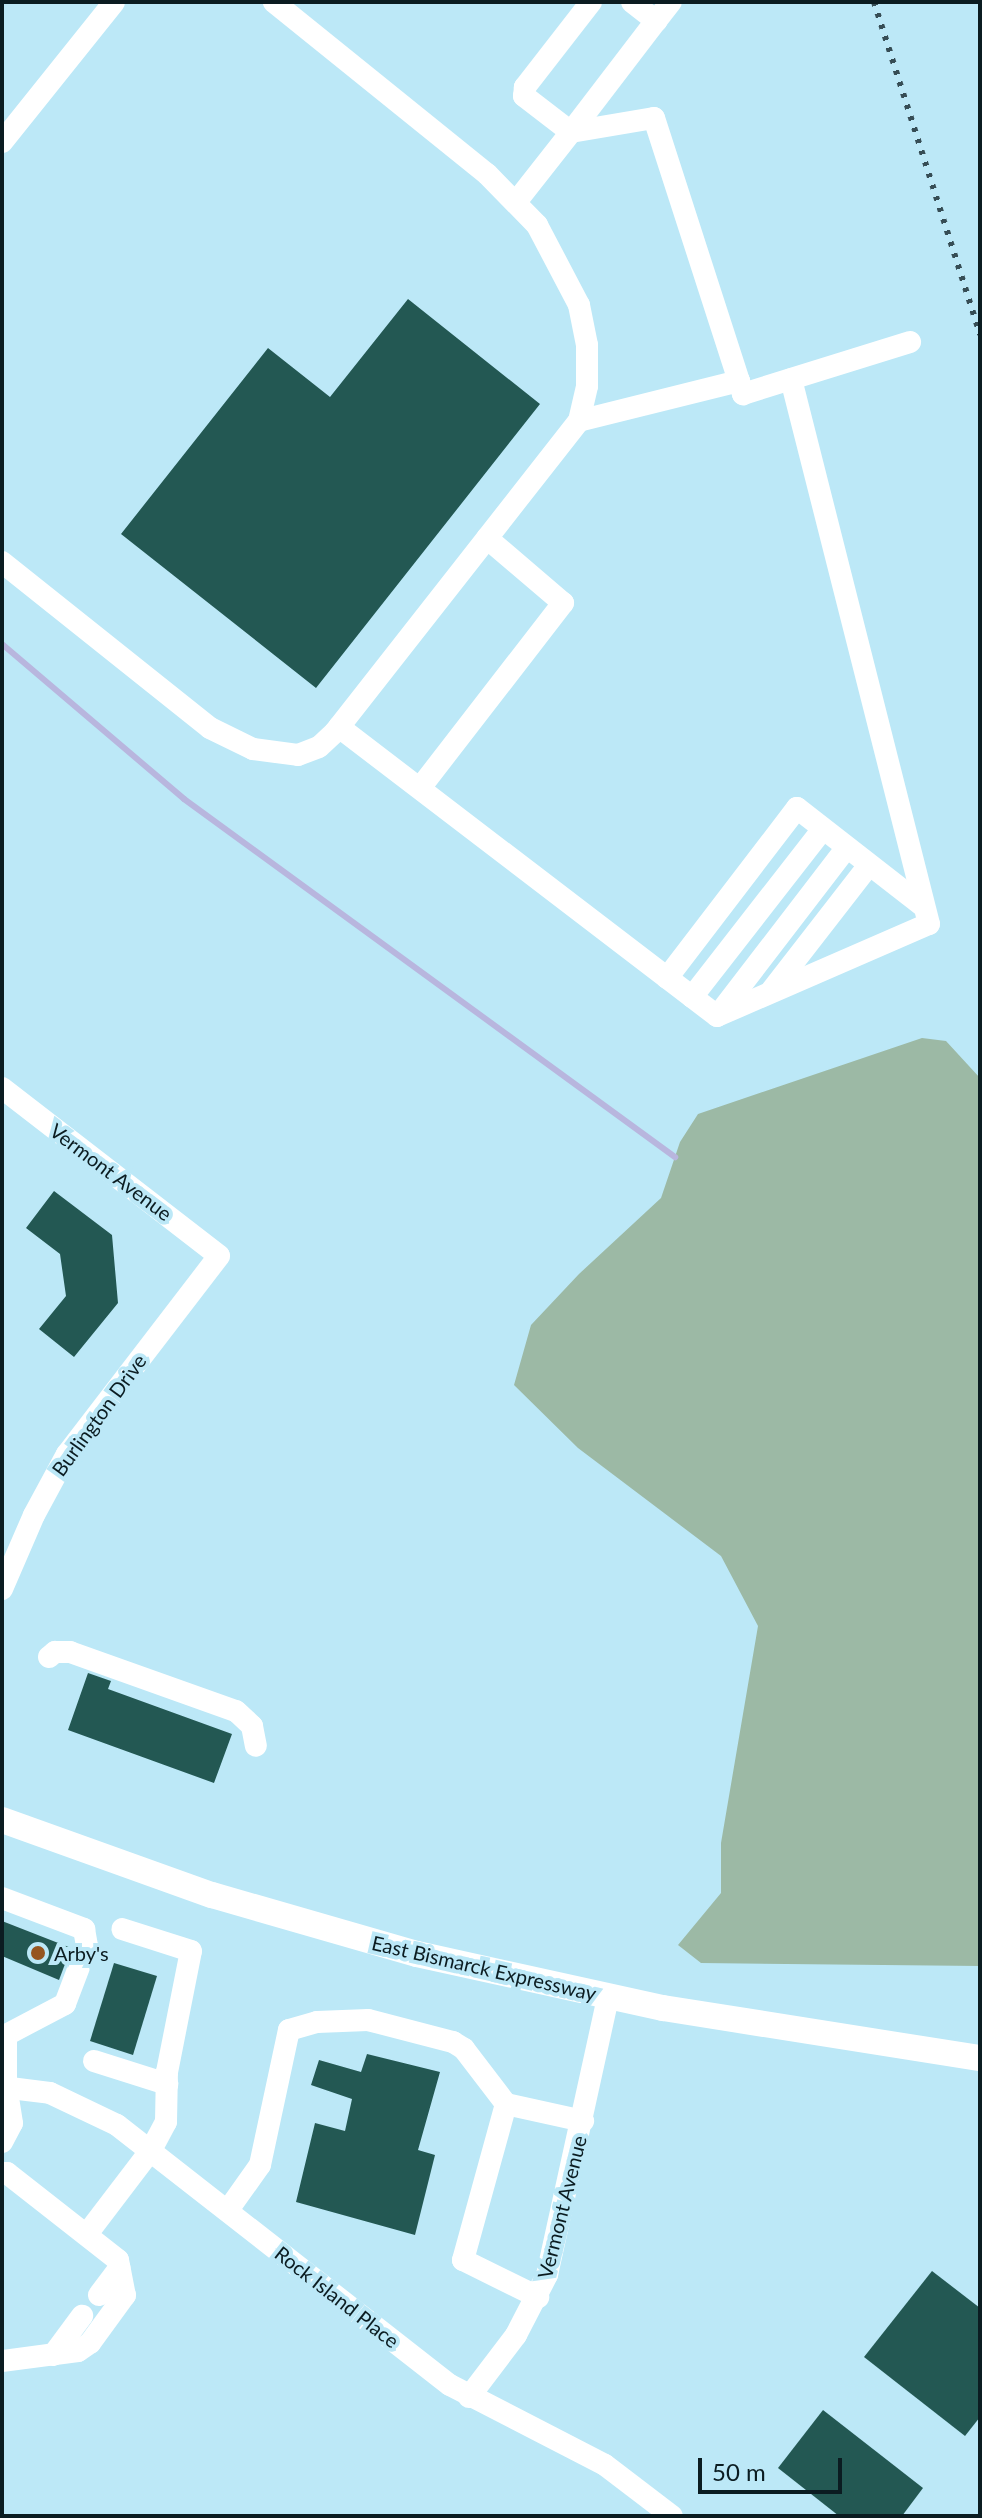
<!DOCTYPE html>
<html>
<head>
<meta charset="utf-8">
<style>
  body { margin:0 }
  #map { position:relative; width:982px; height:2518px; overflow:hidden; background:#bce8f7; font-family:Lato,sans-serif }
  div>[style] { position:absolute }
  .green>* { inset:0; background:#9cb9a5 }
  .stream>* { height:6px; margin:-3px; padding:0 3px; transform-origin:3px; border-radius:3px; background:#b8b6de }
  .building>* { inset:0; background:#235853 }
  .minor>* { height:22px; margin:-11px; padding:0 11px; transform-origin:11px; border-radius:11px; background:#fff }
  .major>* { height:26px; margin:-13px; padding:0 13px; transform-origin:13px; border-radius:13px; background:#fff }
  .rail>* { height:6px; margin-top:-3px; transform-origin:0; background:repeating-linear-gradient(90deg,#364d55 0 4px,transparent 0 12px) }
  .dots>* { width:22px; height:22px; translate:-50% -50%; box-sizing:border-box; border:4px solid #bce8f7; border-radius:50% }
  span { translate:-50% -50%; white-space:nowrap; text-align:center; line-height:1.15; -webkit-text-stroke:8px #bce8f7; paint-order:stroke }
  .street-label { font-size:20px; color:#0b1c21 }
  .poi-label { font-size:20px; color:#0b1c21 }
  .left { translate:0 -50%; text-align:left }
  .frame { position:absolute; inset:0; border:4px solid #0b1c21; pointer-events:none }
  .scale { position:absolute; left:698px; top:2458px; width:144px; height:36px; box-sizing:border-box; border:4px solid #0b1c21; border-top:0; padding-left:10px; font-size:24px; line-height:28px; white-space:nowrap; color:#0b1c21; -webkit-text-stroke:6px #bce8f7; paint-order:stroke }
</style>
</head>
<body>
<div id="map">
  <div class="green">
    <div style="clip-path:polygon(922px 1038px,946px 1041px,980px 1078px,980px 1966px,701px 1963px,678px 1945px,721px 1893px,721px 1843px,758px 1626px,721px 1556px,578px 1448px,514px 1385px,531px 1325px,579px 1274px,661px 1198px,680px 1142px,698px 1114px)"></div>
  </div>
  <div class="stream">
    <div style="left:2px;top:644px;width:239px;rotate:40.4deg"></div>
    <div style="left:184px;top:799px;width:608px;rotate:36.1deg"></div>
  </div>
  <div class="building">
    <div style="clip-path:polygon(408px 299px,540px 404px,316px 688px,121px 534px,268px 348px,330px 397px)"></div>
    <div style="clip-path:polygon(54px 1191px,112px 1235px,118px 1303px,74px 1357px,39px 1329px,66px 1296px,60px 1254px,26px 1228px)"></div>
    <div style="clip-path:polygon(88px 1673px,111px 1681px,108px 1689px,232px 1734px,214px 1783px,68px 1730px)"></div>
    <div style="clip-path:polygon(2px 1921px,71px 1948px,59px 1980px,2px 1956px)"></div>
    <div style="clip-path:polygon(114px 1963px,157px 1976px,133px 2055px,90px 2041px)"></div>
    <div style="clip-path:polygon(367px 2054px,440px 2072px,418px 2150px,435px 2155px,415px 2235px,296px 2202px,315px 2123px,345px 2131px,352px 2099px,311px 2085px,319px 2060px,361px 2072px)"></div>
    <div style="clip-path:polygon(932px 2271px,980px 2308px,980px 2417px,965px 2436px,864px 2357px)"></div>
    <div style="clip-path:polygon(823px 2410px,923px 2488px,902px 2516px,839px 2516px,778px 2468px)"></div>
  </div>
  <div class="minor">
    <div style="left:591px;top:2px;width:108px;rotate:127.8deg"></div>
    <div style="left:525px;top:87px;width:9px;rotate:96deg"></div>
    <div style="left:524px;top:96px;width:59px;rotate:37.5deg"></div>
    <div style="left:571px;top:132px;width:140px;rotate:-52.6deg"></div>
    <div style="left:632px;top:2px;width:31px;rotate:38deg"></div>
    <div style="left:656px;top:21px;width:24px;rotate:-52deg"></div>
    <div style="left:2px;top:142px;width:179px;rotate:-51.3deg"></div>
    <div style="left:516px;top:202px;width:89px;rotate:-51.8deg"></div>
    <div style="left:571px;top:132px;width:84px;rotate:-9.6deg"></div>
    <div style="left:654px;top:118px;width:276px;rotate:72.1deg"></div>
    <div style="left:739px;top:381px;width:165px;rotate:166deg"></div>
    <div style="left:739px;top:381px;width:14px;rotate:73deg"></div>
    <div style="left:743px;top:394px;width:175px;rotate:-17.3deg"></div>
    <div style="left:2px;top:562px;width:266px;rotate:38.6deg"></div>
    <div style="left:210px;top:728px;width:48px;rotate:26deg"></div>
    <div style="left:253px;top:749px;width:45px;rotate:7.6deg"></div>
    <div style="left:298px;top:755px;width:22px;rotate:-21deg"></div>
    <div style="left:319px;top:747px;width:22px;rotate:-43deg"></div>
    <div style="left:335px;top:732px;width:395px;rotate:-51.9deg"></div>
    <div style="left:579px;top:421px;width:36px;rotate:-77deg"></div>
    <div style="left:587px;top:386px;width:41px;rotate:-90deg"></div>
    <div style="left:587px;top:345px;width:41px;rotate:-101.3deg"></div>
    <div style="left:579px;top:305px;width:90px;rotate:-117.7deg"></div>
    <div style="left:537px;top:225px;width:71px;rotate:-134.4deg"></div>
    <div style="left:487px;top:174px;width:274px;rotate:-141.1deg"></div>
    <div style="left:339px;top:727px;width:476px;rotate:37.4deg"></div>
    <div style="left:717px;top:1016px;width:231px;rotate:-23.5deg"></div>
    <div style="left:929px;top:924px;width:562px;rotate:-104.21deg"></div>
    <div style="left:420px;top:788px;width:234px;rotate:-52.3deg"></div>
    <div style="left:563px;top:603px;width:100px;rotate:-139.5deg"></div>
    <div style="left:667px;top:978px;width:214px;rotate:-52.6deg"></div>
    <div style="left:797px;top:808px;width:161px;rotate:37.9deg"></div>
    <div style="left:772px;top:990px;width:158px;rotate:-52.2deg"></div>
    <div style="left:692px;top:997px;width:213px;rotate:-52.1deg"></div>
    <div style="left:719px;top:1014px;width:210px;rotate:-52.5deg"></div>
    <div style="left:2px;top:1088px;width:274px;rotate:37.7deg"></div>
    <div style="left:219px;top:1256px;width:250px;rotate:127.5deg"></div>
    <div style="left:67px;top:1454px;width:69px;rotate:118.4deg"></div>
    <div style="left:34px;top:1515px;width:81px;rotate:113.4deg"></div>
    <div style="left:49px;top:1657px;width:8px;rotate:-40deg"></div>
    <div style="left:55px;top:1652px;width:15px"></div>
    <div style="left:70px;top:1652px;width:176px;rotate:19.6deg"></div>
    <div style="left:236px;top:1711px;width:22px;rotate:43deg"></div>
    <div style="left:252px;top:1726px;width:20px;rotate:79deg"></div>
    <div style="left:2px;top:1898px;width:88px;rotate:20.7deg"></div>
    <div style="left:84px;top:1929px;width:17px;rotate:80deg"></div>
    <div style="left:87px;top:1946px;width:62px;rotate:110.8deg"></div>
    <div style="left:65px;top:2004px;width:67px;rotate:152.3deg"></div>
    <div style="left:94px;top:2061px;width:77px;rotate:17.5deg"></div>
    <div style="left:2px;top:2087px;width:48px;rotate:7.1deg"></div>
    <div style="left:50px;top:2093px;width:74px;rotate:25.5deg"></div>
    <div style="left:117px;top:2125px;width:422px;rotate:38deg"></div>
    <div style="left:450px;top:2385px;width:174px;rotate:27.3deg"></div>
    <div style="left:605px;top:2465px;width:84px;rotate:37.3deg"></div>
    <div style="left:506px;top:2104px;width:79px;rotate:12.4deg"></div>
    <div style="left:2px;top:2142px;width:21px;rotate:-62deg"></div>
    <div style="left:12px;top:2123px;width:36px;rotate:-99deg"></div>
    <div style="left:6px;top:2087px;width:52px;rotate:-90deg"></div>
    <div style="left:2px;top:2173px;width:5px"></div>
    <div style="left:7px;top:2173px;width:141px;rotate:38.1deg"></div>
    <div style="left:118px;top:2260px;width:36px;rotate:79deg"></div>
    <div style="left:125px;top:2295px;width:59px;rotate:126.1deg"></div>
    <div style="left:90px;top:2343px;width:14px;rotate:146deg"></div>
    <div style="left:78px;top:2351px;width:77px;rotate:172.5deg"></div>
    <div style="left:228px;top:2210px;width:55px;rotate:-54.6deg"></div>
    <div style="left:260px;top:2165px;width:138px;rotate:-77.9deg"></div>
    <div style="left:289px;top:2030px;width:29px;rotate:-16deg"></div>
    <div style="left:317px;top:2022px;width:51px;rotate:-2.2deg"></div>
    <div style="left:368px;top:2020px;width:88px;rotate:14.5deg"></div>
    <div style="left:453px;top:2042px;width:13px;rotate:32deg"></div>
    <div style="left:464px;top:2049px;width:69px;rotate:52.6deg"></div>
    <div style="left:506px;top:2104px;width:162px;rotate:105.4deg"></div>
    <div style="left:463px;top:2260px;width:84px;rotate:26.3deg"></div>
    <div style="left:87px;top:2234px;width:106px;rotate:-52.7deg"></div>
    <div style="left:151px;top:2150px;width:32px;rotate:-62deg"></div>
    <div style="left:166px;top:2122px;width:50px;rotate:-88.9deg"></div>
    <div style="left:167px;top:2072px;width:123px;rotate:-78.8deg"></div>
    <div style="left:191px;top:1951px;width:72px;rotate:-162.3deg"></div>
    <div style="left:99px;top:2295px;width:34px;rotate:-53deg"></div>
    <div style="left:53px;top:2355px;width:49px;rotate:-53.4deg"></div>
    <div style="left:469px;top:2397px;width:78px;rotate:-52.8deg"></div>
    <div style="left:516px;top:2335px;width:68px;rotate:-62.7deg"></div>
    <div style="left:547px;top:2275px;width:284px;rotate:-77.6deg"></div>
  </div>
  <div class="major">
    <div style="left:2px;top:1820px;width:223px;rotate:19.7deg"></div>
    <div style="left:212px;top:1895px;width:213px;rotate:16.1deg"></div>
    <div style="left:417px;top:1954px;width:252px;rotate:12.4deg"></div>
    <div style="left:663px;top:2008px;width:321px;rotate:9deg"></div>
  </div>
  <div class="rail">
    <div style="left:874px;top:2px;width:349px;rotate:72.3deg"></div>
  </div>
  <div class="dots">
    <div style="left:38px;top:1953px;background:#965620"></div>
  </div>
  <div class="street-label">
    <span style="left:111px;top:1172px;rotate:37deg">Vermont Avenue</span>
    <span style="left:99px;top:1415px;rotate:-54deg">Burlington Drive</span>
    <span style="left:484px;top:1968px;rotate:13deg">East Bismarck Expressway</span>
    <span style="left:562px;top:2207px;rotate:-76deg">Vermont Avenue</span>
    <span style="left:337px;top:2297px;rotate:38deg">Rock Island Place</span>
  </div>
  <div class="poi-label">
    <span class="left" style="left:54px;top:1953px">Arby's</span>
  </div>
  <div class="frame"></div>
  <div class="scale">50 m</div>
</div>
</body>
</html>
